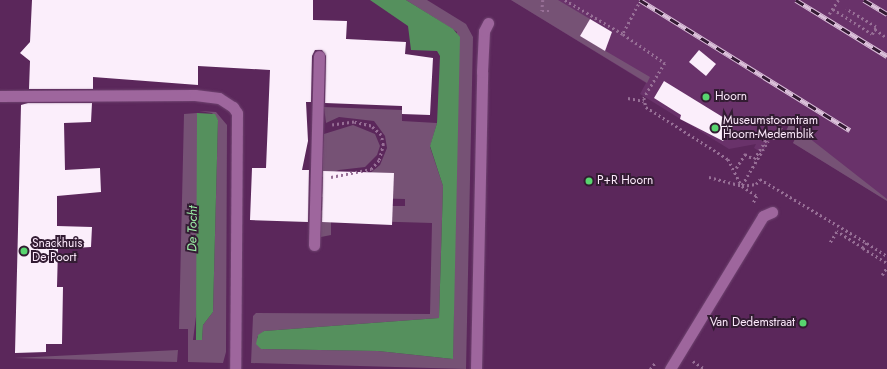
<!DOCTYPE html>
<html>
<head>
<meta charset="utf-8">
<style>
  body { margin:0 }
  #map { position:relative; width:887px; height:369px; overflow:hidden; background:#5b275b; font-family:Jost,sans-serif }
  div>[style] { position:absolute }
  .built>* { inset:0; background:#69326a }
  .green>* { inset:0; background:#765275 }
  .water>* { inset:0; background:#55905d }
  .building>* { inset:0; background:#fbeefb }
  .path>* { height:2.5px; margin-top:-1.25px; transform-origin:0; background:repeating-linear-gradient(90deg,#976f96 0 2px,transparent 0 5px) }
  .roads { filter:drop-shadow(0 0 1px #6f4470) drop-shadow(0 0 1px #6f4470) }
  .lane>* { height:11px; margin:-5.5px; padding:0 5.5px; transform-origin:5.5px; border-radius:5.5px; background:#9e669d }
  .rail>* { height:4.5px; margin-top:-2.25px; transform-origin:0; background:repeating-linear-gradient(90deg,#331c33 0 9px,#dbc1da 0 18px); box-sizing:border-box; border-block:1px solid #dbc1da }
  .dots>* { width:11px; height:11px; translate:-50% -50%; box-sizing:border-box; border:2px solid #331c33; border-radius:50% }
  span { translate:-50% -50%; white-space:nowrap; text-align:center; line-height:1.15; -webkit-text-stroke:4px #331c33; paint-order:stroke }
  .poi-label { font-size:12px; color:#fce9fb }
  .left { translate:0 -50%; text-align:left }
  .right { translate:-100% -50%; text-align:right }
  .water-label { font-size:13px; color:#9cefa6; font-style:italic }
</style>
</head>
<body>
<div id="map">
  <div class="built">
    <div style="clip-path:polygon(511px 0,887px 0,887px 201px,793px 143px,795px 139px,785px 133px,790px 123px,784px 118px,762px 153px,754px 148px,756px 144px,729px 149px,640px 94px,646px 83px)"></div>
  </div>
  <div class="green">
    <div style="clip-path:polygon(406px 0,427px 0,466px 24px,473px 37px,466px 369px,251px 363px,253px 316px,256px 313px,430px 314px,432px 223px,331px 220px,331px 235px,321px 237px,321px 211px,326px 206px,405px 206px,405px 199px,321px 197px,327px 182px,369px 174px,380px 165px,387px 148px,385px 136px,374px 121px,339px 117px,326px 123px,324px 107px,402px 110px,402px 121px,437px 123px,430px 147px,443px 186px,439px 318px,264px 331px,257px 337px,261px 349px,378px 351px,453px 359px,457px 32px)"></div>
    <div style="clip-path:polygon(511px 0,558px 0,590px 19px,580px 36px,650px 77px,647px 83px)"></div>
    <div style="clip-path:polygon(199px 111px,216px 112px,227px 125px,226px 352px,223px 363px,188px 362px,188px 329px,179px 329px,184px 114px,197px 113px,198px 301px,193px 340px,202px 340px,203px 325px,213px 312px,218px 120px,212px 113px)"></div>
    <div style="clip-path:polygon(790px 123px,887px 199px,887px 201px,793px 143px,795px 139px,785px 133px)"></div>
    <div style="clip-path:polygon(353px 125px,375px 134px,380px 146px,377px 155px,365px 167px,339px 170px,322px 177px,324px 134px)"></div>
    <div style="clip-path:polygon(178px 350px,177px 362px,14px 358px)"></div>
  </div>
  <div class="water">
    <div style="clip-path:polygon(370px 0,406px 0,453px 29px,460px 37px,453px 359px,378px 351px,261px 349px,256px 344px,258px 335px,264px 331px,439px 318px,443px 186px,430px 146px,437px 123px,440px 56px,437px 51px,411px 50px,408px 26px)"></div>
    <div style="clip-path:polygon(197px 113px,215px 114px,218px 120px,213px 312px,203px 325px,202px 340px,196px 340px)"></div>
  </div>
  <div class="building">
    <div style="clip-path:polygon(32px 0,313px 0,313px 20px,347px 21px,346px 39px,406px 42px,405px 54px,433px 58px,430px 115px,402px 114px,402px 106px,325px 103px,326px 56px,322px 50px,315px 50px,312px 56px,311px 102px,306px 102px,308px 141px,302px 170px,309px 170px,308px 222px,250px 220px,252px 168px,266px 168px,270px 70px,198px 66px,198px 85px,93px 77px,93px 89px,29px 89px,30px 61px,20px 53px,30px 42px)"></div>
    <div style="clip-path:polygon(590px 19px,612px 32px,605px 51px,580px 36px)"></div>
    <div style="clip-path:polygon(699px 50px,716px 64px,706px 76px,689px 62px)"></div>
    <div style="clip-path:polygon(664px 81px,734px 124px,723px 141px,680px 119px,681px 115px,654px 98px)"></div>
    <div style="clip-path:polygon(28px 103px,92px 103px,91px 122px,64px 123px,65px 170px,100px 168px,101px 192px,57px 196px,57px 226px,92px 227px,91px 247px,58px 249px,57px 287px,63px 287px,62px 344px,46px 344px,46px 352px,15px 353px,21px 105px)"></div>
    <div style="clip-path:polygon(323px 171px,394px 173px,392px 225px,322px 222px)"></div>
  </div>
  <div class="path">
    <div style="left:543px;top:0;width:11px;rotate:95deg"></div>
    <div style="left:542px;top:11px;width:9px"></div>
    <div style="left:565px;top:0;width:67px;rotate:30.4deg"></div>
    <div style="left:641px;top:0;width:38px;rotate:118deg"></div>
    <div style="left:623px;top:34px;width:51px;rotate:34.6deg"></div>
    <div style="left:665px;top:63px;width:41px;rotate:121deg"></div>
    <div style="left:644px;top:98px;width:9px;rotate:77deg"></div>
    <div style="left:646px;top:107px;width:97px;rotate:32.4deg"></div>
    <div style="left:728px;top:159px;width:30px;rotate:63deg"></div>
    <div style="left:833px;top:9px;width:46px;rotate:32.7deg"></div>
    <div style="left:872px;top:34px;width:8px;rotate:-60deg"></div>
    <div style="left:876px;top:27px;width:35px;rotate:-149deg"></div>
    <div style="left:829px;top:14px;width:17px;rotate:-57deg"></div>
    <div style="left:875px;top:29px;width:14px;rotate:36deg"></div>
    <div style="left:628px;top:98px;width:16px;rotate:11deg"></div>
    <div style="left:736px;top:168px;width:17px;rotate:-57deg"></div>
    <div style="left:745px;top:154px;width:10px;rotate:29deg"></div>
    <div style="left:754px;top:159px;width:28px;rotate:-58deg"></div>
    <div style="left:769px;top:135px;width:8px;rotate:30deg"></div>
    <div style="left:776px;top:139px;width:11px;rotate:-56deg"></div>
    <div style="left:782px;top:130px;width:6px;rotate:-149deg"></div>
    <div style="left:331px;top:177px;width:41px;rotate:-11.3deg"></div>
    <div style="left:371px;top:169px;width:12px;rotate:-48deg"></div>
    <div style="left:379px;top:160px;width:16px;rotate:-75deg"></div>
    <div style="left:383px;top:145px;width:10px;rotate:-101deg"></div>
    <div style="left:381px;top:135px;width:13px;rotate:-138deg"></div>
    <div style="left:371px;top:126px;width:17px;rotate:-167deg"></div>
    <div style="left:354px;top:122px;width:22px;rotate:172deg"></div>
    <div style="left:709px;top:177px;width:34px;rotate:15deg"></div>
    <div style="left:742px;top:186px;width:14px;rotate:-8deg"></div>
    <div style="left:756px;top:184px;width:6px;rotate:-51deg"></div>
    <div style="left:760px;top:179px;width:125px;rotate:30.9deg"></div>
    <div style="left:867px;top:243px;width:6px;rotate:129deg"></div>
    <div style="left:863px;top:248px;width:31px;rotate:-148deg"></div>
    <div style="left:837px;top:232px;width:13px;rotate:122deg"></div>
    <div style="left:742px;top:185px;width:51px;rotate:-59.4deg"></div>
    <div style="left:742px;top:186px;width:18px;rotate:34deg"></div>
    <div style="left:757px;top:196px;width:9px;rotate:117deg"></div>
    <div style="left:867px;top:243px;width:24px;rotate:33deg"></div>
    <div style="left:863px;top:248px;width:28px;rotate:32deg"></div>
    <div style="left:882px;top:275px;width:9px;rotate:-58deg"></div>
    <div style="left:693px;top:361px;width:14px;rotate:34deg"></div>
    <div style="left:650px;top:369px;width:8px;rotate:-50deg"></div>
  </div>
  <div class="roads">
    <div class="lane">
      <div style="left:0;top:96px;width:195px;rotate:-0.3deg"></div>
      <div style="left:195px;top:95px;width:24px;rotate:7deg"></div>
      <div style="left:219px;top:98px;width:17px;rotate:33deg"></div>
      <div style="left:233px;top:107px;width:7px;rotate:56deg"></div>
      <div style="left:237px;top:113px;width:256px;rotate:90.4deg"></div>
      <div style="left:314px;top:245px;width:189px;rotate:-88.5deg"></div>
      <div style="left:476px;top:369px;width:297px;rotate:-88.8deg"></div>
      <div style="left:482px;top:72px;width:41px;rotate:-87.2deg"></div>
      <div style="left:484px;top:31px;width:9px;rotate:-63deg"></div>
      <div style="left:670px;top:369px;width:179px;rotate:-58.7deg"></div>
      <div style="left:763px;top:216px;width:10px;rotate:-24deg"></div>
    </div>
  </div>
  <div class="rail">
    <div style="left:640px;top:0;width:247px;rotate:31.8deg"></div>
    <div style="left:796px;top:0;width:107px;rotate:31.6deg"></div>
    <div style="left:864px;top:0;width:27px;rotate:31deg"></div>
  </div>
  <div class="dots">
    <div style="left:706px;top:97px;background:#58d56f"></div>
    <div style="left:715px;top:128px;background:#58d56f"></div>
    <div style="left:589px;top:181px;background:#58d56f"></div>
    <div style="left:24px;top:251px;background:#58d56f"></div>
    <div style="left:803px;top:323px;background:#58d56f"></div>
  </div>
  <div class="poi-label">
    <span class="left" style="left:715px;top:97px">Hoorn</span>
    <span class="left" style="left:723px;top:128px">Museumstoomtram<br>Hoorn-Medemblik</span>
    <span class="left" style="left:597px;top:181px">P+R Hoorn</span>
    <span class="left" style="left:32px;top:251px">Snackhuis<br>De Poort</span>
    <span class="right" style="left:795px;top:323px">Van Dedemstraat</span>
  </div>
  <div class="water-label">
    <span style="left:193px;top:229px;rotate:-89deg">De Tocht</span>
  </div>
</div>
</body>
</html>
